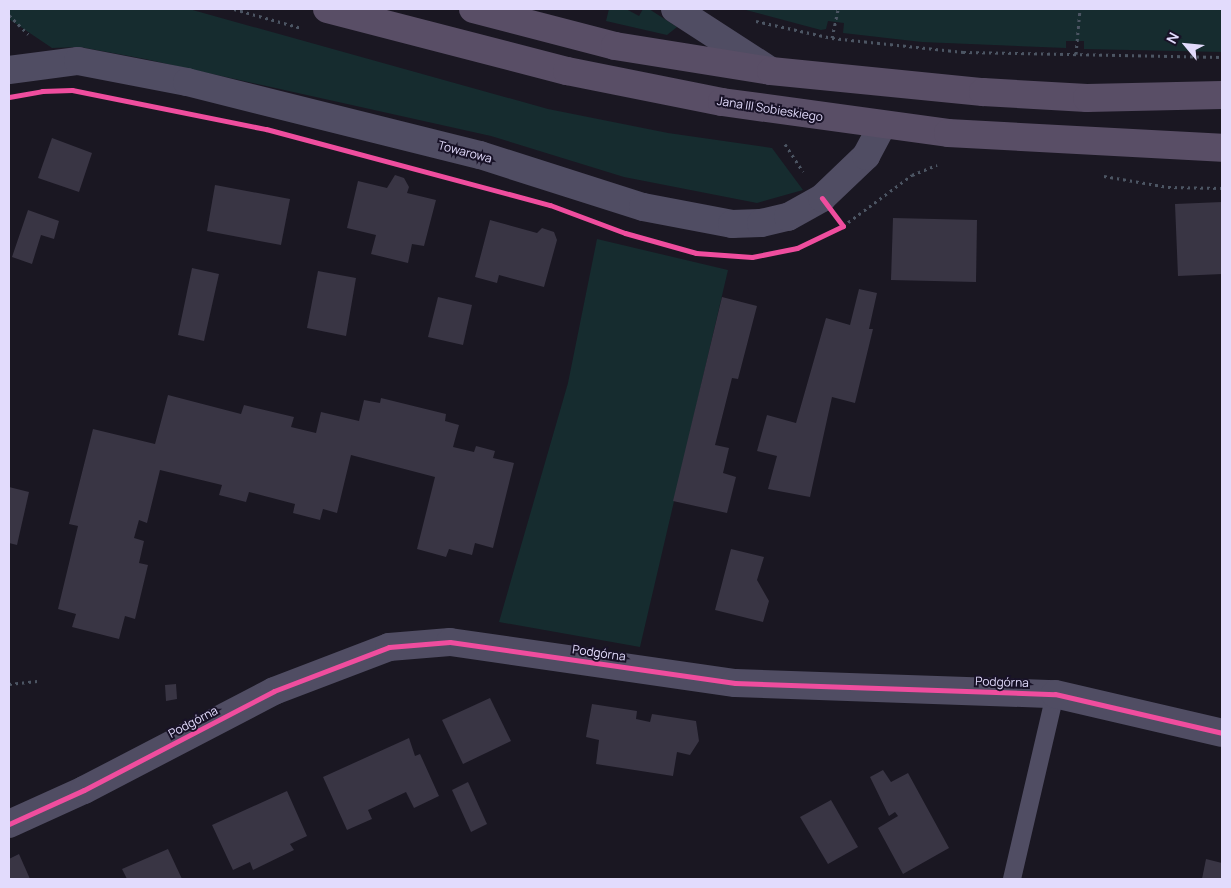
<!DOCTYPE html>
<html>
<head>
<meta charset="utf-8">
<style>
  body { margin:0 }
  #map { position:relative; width:1231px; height:888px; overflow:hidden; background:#1a1722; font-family:Manrope,sans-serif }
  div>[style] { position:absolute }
  .green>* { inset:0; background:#162c2f }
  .building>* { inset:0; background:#393544 }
  .path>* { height:3px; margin-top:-1.5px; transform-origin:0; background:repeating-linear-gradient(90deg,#4c5563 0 2.5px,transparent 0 6.5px) }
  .service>* { height:18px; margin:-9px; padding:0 9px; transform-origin:9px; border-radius:9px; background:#504d63 }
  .minor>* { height:28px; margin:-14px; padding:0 14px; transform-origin:14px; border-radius:14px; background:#504d63 }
  .tertiary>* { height:28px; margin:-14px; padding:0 14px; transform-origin:14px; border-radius:14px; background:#504d63 }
  .primary>* { height:28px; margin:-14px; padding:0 14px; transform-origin:14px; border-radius:14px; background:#594e66 }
  .cycleway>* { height:5px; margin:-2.5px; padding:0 2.5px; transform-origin:2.5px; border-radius:2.5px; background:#ef4d9e }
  span { translate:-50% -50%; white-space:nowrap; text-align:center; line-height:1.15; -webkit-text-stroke:4px #181227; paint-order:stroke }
  .street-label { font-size:12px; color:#e2dbfc }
  .frame { position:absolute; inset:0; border:10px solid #e2dbfc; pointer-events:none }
  .north { position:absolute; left:1161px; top:20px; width:50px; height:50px; -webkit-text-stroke:4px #181227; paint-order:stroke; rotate:298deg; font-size:14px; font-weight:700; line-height:20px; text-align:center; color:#e2dbfc }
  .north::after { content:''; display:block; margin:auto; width:18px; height:22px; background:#e2dbfc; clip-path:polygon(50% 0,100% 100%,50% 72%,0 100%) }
</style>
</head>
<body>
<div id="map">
  <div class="green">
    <div style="clip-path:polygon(9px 9px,189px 9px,548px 109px,668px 133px,772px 148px,803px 190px,757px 203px,624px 177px,491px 136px,145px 59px,80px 47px,52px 48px,9px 19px)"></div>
    <div style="clip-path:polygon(609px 9px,626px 9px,639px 16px,643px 9px,649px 9px,677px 27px,667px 35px,606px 21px)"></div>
    <div style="clip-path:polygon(742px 9px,1222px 9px,1222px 52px,1084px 49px,1084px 41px,1066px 41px,1066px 48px,922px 42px,843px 33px,844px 23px,828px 21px,826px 29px,821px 30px)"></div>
    <div style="clip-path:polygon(597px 239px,728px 270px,640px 647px,499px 622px,568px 383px)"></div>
  </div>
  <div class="building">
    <div style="clip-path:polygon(52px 138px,92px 153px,79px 192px,38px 178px)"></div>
    <div style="clip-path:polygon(395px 175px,404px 178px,409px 187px,407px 193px,436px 200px,424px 246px,412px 244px,408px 263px,371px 254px,376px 235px,347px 228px,358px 181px,387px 188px)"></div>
    <div style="clip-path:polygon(215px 185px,290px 199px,281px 245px,207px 231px)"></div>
    <div style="clip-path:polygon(1222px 202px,1222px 274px,1178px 276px,1175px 204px)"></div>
    <div style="clip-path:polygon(28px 210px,59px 221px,54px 239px,41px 235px,32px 264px,12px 257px)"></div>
    <div style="clip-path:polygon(893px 218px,977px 220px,976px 282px,891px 280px)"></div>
    <div style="clip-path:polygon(490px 220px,537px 233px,542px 228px,554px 232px,557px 240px,544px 287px,499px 275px,497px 283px,475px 277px)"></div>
    <div style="clip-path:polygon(192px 268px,219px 274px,204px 341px,178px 335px)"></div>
    <div style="clip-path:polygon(318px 271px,356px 278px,346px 336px,307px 328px)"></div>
    <div style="clip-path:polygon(859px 289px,877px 293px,869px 329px,873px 329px,855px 403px,832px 397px,810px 497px,768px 489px,777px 456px,757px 451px,767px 415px,796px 423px,826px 318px,850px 325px)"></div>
    <div style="clip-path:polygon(438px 297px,472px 305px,463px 345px,428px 337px)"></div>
    <div style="clip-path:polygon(722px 297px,757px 306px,738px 379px,732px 378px,715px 445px,729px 448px,723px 473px,736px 477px,727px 513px,673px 501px)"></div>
    <div style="clip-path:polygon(168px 395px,241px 414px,244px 405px,294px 417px,291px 427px,316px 433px,321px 412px,359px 421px,364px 400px,380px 403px,381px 398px,446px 414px,445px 421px,459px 425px,453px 447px,474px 452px,476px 446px,495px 451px,493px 458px,514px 463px,493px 548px,475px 543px,472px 555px,449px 549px,446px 557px,417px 549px,435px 477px,351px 455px,337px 513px,323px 509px,320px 520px,293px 513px,295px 504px,249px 492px,246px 502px,219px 495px,222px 485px,160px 470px,147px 523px,139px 520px,134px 538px,144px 541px,139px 563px,148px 565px,135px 619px,125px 616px,119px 639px,72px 627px,76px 614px,58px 609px,78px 526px,69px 524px,93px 429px,155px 444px)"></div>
    <div style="clip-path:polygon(9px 487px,29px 492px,17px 545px,9px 543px)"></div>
    <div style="clip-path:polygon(731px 549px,764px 557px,757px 580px,769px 601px,763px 622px,715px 610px)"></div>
    <div style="clip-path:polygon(176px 684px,177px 699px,166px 701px,165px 685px)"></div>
    <div style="clip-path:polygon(490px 698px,511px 741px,463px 764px,442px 720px)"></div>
    <div style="clip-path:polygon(592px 704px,637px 711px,636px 719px,650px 722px,652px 714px,696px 721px,699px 741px,690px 755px,677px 752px,673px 776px,596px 764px,599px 740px,586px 737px)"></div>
    <div style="clip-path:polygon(409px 738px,415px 756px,420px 754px,439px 796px,414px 808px,406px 792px,368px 810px,372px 819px,347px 830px,323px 777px)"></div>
    <div style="clip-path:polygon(883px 770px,891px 782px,908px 773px,949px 848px,903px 874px,878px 828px,898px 816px,895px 812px,889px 816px,870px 777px)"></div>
    <div style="clip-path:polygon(468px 782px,487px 824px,471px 832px,452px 790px)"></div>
    <div style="clip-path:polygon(287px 791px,307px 836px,290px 844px,294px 850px,253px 870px,250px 862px,233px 870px,212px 825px)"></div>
    <div style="clip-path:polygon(831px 800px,858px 847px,828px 864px,800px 817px)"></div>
    <div style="clip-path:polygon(168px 849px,182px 879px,127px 879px,122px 869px)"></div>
    <div style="clip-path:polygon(19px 854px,30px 879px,9px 879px,9px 859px)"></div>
    <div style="clip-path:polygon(1206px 859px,1222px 863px,1222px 879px,1202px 879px)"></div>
  </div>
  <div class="path">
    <div style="left:234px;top:9px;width:70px;rotate:15.8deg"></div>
    <div style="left:9px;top:15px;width:27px;rotate:45deg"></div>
    <div style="left:756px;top:21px;width:78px;rotate:12.6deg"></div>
    <div style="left:832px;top:38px;width:132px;rotate:6.1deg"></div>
    <div style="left:963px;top:52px;width:259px;rotate:1.1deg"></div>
    <div style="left:832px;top:38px;width:30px;rotate:-78deg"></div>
    <div style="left:1076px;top:54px;width:45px;rotate:-84.9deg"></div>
    <div style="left:785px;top:144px;width:33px;rotate:57deg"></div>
    <div style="left:1104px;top:176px;width:65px;rotate:9.8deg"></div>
    <div style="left:1168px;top:187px;width:54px;rotate:1.1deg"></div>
    <div style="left:843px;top:226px;width:86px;rotate:-36.5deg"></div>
    <div style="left:912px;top:175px;width:27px;rotate:-22deg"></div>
    <div style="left:9px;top:684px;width:31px;rotate:-6deg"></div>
  </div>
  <div class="service">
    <div style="left:1012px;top:879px;width:190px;rotate:-76.9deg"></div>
  </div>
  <div class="minor">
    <div style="left:9px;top:824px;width:82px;rotate:-24.4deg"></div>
    <div style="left:84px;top:790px;width:214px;rotate:-27.5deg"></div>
    <div style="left:274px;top:691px;width:123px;rotate:-20.9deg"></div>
    <div style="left:389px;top:647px;width:61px;rotate:-4.7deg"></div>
    <div style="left:450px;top:642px;width:288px;rotate:8.2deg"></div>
    <div style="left:735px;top:683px;width:320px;rotate:2deg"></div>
    <div style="left:1055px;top:694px;width:171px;rotate:13.1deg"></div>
  </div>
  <div class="tertiary">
    <div style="left:675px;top:9px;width:114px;rotate:32.9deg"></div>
    <div style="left:9px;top:70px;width:70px;rotate:-7.4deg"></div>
    <div style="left:78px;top:61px;width:111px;rotate:10.9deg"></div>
    <div style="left:187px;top:82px;width:302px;rotate:14deg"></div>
    <div style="left:480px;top:155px;width:171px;rotate:17.7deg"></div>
    <div style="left:643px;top:207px;width:91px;rotate:10.8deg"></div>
    <div style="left:732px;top:224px;width:29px;rotate:-2deg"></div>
    <div style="left:761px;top:223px;width:28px;rotate:-13deg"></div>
    <div style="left:788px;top:217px;width:39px;rotate:-29deg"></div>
    <div style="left:822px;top:198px;width:61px;rotate:-43.7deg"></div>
    <div style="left:866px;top:156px;width:34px;rotate:-62deg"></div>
  </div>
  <div class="primary">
    <div style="left:327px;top:9px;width:248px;rotate:14.5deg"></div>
    <div style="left:567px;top:71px;width:158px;rotate:11.3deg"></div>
    <div style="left:722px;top:102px;width:228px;rotate:7.8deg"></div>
    <div style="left:948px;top:133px;width:274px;rotate:3.1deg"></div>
    <div style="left:473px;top:9px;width:147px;rotate:14.6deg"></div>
    <div style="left:615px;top:46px;width:158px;rotate:9.1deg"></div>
    <div style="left:771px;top:71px;width:213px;rotate:5.7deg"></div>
    <div style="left:983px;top:92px;width:104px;rotate:3.3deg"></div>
    <div style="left:1087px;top:98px;width:135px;rotate:-1.3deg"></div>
  </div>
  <div class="cycleway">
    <div style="left:9px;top:97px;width:34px;rotate:-10deg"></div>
    <div style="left:42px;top:91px;width:30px;rotate:-2deg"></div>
    <div style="left:72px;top:90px;width:198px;rotate:11.4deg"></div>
    <div style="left:266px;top:129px;width:294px;rotate:15deg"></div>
    <div style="left:550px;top:205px;width:80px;rotate:20.5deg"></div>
    <div style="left:625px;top:233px;width:74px;rotate:15.7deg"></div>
    <div style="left:696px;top:253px;width:56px;rotate:4.1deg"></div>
    <div style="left:752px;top:257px;width:46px;rotate:-11.3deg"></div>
    <div style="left:797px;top:248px;width:51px;rotate:-25.6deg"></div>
    <div style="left:843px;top:226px;width:35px;rotate:-127deg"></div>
    <div style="left:9px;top:824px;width:82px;rotate:-24.4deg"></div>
    <div style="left:84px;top:790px;width:214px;rotate:-27.5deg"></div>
    <div style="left:274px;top:691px;width:123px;rotate:-20.9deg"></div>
    <div style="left:389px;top:647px;width:61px;rotate:-4.7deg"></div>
    <div style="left:450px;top:642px;width:288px;rotate:8.2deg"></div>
    <div style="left:735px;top:683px;width:320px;rotate:2deg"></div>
    <div style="left:1055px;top:694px;width:171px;rotate:13.1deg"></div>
  </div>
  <div class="street-label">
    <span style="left:770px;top:109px;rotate:9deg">Jana III Sobieskiego</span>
    <span style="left:465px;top:152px;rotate:15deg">Towarowa</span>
    <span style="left:599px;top:653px;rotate:8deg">Podgórna</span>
    <span style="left:1002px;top:682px;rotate:2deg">Podgórna</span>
    <span style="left:193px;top:722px;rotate:-28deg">Podgórna</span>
  </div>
  <div class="frame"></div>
  <div class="north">N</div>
</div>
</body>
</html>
